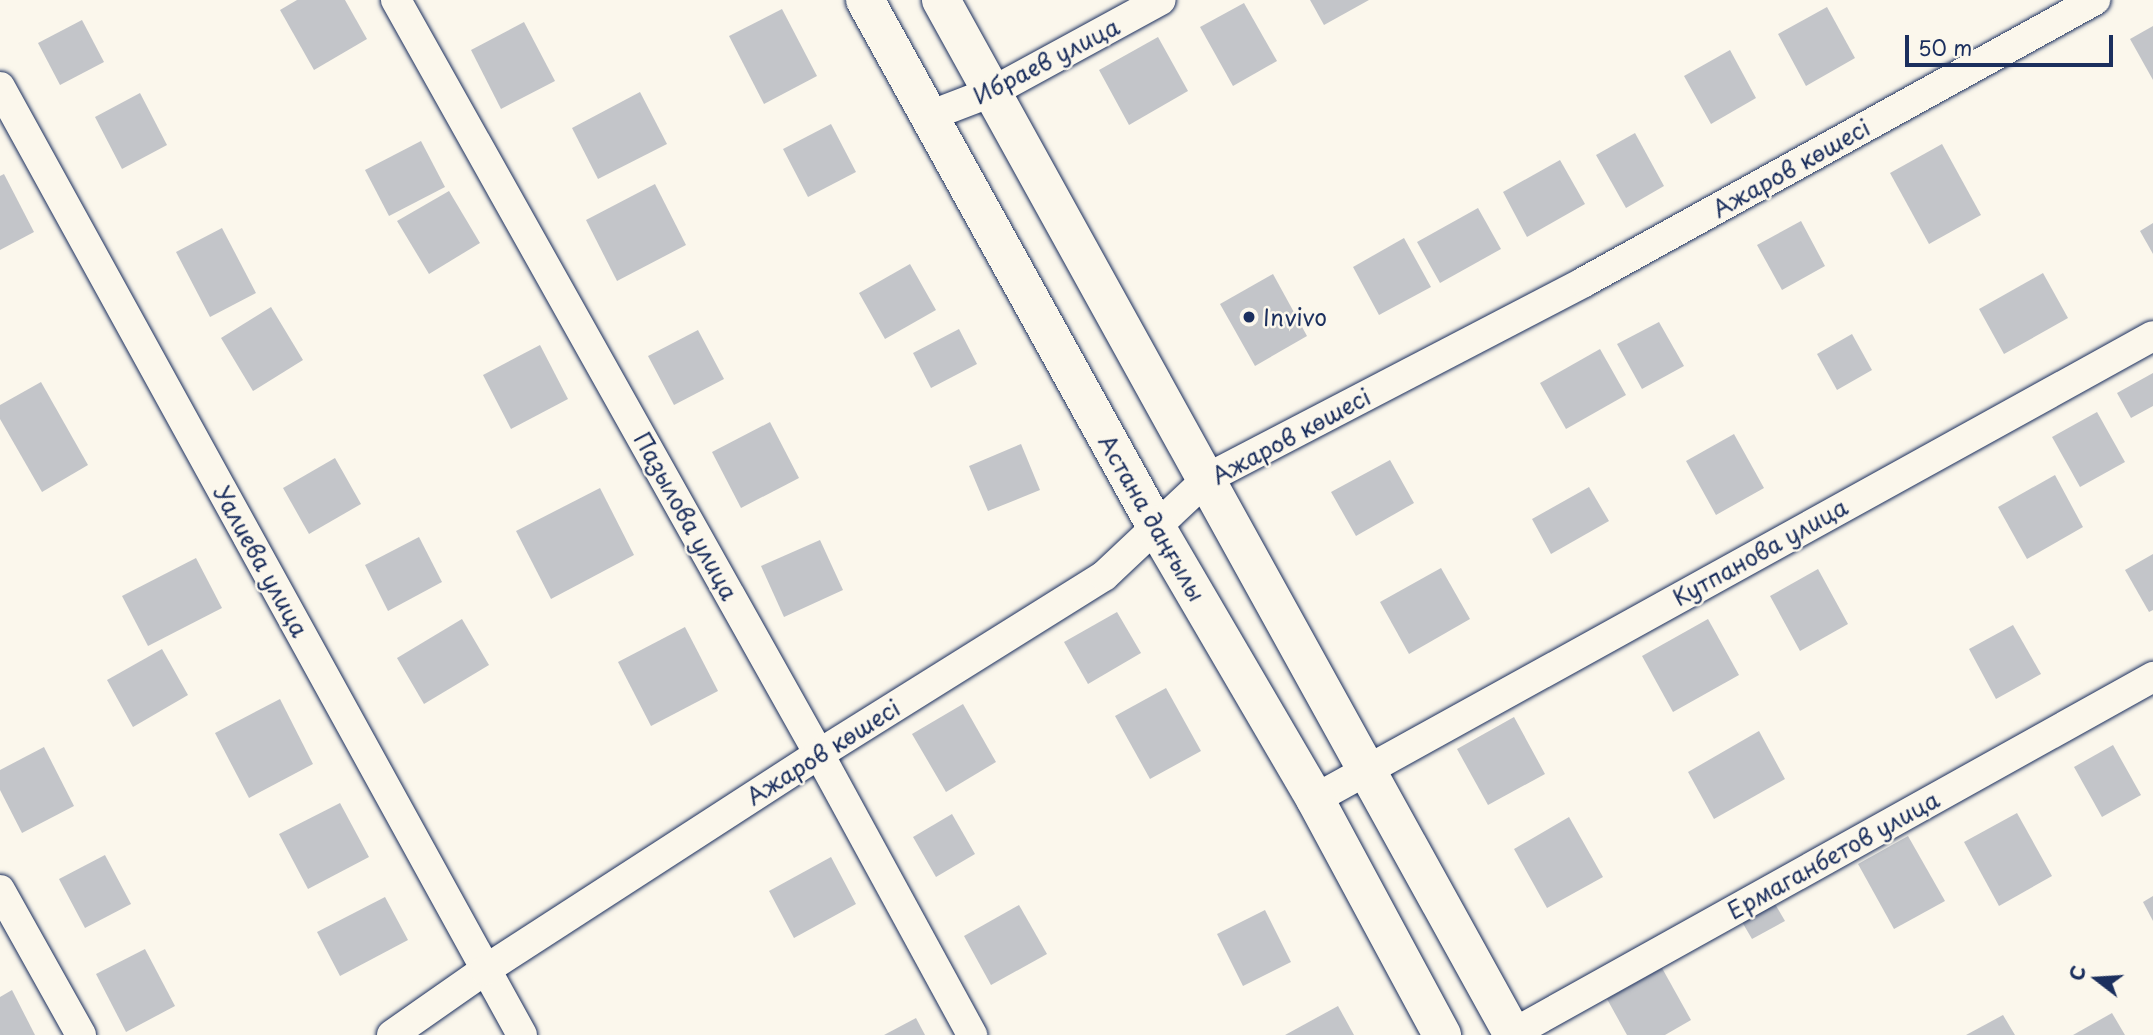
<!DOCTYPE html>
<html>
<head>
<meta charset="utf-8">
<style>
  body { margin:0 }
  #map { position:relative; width:2153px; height:1035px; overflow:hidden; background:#fbf7ec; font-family:"Playpen Sans",sans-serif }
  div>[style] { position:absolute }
  .building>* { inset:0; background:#c3c5c9 }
  .roads { filter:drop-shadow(0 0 2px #1b2f5e) drop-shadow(0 0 2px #1b2f5e) }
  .street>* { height:30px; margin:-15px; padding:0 15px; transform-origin:15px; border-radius:15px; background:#fbf7ec }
  .secondary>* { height:38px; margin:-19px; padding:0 19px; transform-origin:19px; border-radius:19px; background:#fbf7ec }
  .dots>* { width:19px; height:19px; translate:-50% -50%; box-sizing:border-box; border:4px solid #fbf7ec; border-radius:50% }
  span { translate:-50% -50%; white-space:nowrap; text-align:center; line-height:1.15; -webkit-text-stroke:5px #fbf7ec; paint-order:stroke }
  .street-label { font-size:23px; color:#1b2f5e }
  .poi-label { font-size:23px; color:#1b2f5e }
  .left { translate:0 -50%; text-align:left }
  .north { position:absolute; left:2062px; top:944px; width:70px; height:70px; -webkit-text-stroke:5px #fbf7ec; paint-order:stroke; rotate:287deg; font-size:19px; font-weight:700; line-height:28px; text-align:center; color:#1b2f5e }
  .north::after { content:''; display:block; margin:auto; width:24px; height:32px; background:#1b2f5e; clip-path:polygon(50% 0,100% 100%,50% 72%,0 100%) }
  .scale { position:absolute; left:1905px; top:35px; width:208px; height:32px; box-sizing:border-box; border:4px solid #1b2f5e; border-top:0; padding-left:9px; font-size:21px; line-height:24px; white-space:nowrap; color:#1b2f5e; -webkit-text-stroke:5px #fbf7ec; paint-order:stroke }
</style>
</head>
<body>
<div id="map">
  <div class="building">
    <div style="clip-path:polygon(297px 0,345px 0,367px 39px,314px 70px,280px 10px)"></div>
    <div style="clip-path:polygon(1310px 0,1369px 0,1324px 25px)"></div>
    <div style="clip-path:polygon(1244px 3px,1277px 61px,1233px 86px,1200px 27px)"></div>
    <div style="clip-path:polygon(1827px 7px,1855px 58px,1806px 86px,1778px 34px)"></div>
    <div style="clip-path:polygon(782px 9px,817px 76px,764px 104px,729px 36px)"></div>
    <div style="clip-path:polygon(82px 20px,104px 62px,60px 85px,38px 43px)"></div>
    <div style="clip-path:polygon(524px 22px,555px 81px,501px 109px,471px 50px)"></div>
    <div style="clip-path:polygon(2153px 26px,2153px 80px,2130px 39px)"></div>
    <div style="clip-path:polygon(1158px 37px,1188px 91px,1129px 125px,1099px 70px)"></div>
    <div style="clip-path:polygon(1730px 50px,1756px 98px,1711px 124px,1684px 76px)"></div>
    <div style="clip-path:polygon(640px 92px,667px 144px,598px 179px,572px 128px)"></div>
    <div style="clip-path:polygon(140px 93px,167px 145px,122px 169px,95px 117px)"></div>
    <div style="clip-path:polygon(831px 124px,856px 172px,808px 197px,783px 149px)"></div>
    <div style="clip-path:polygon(1635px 133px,1664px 186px,1626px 208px,1596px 155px)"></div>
    <div style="clip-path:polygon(421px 141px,445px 187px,389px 216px,365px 170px)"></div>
    <div style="clip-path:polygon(1942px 144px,1981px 215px,1929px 244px,1890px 173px)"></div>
    <div style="clip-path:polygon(1560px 160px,1585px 204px,1527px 237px,1503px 192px)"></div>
    <div style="clip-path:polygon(4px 174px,34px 232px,0 250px,0 176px)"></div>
    <div style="clip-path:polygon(655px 184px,686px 245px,617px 281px,586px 220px)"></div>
    <div style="clip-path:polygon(449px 191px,480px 243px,429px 274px,397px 221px)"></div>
    <div style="clip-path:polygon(1478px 208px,1501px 249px,1440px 283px,1417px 242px)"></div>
    <div style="clip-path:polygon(1801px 221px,1825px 266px,1782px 290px,1757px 245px)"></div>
    <div style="clip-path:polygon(2153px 223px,2153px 254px,2140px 231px)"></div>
    <div style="clip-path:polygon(222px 228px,256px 293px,210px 317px,176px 252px)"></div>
    <div style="clip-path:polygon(1404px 238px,1431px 287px,1379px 315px,1353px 267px)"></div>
    <div style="clip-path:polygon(910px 264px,936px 310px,885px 339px,859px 293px)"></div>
    <div style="clip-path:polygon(2043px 273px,2068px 318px,2004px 354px,1979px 309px)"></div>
    <div style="clip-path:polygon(1273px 274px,1307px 336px,1255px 366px,1220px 304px)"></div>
    <div style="clip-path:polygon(271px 307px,303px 360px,253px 391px,221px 338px)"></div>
    <div style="clip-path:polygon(1659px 322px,1684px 366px,1642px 389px,1617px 344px)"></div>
    <div style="clip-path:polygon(959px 329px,977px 364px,931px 388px,913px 353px)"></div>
    <div style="clip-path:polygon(698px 330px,724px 379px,674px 405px,648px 356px)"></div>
    <div style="clip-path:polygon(1852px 334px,1872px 370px,1837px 390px,1817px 354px)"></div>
    <div style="clip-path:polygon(540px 345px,568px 399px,511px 429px,483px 375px)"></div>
    <div style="clip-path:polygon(1600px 349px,1626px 395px,1566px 429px,1540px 383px)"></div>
    <div style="clip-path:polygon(2153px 373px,2153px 406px,2131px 418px,2117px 393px)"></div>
    <div style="clip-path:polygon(41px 382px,88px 465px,42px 492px,0 419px,0 405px)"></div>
    <div style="clip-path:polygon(2097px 412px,2125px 462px,2080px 487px,2052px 437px)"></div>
    <div style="clip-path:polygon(770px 422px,799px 478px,741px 508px,712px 452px)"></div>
    <div style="clip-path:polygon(1734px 434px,1764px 488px,1716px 515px,1686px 461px)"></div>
    <div style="clip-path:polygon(1021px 444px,1040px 490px,988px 511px,969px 466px)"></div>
    <div style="clip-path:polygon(335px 458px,361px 504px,309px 534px,283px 488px)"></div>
    <div style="clip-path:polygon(1390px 460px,1414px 503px,1356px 536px,1331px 492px)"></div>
    <div style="clip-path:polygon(2055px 475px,2083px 527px,2027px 559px,1998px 507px)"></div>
    <div style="clip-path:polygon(1589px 487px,1609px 521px,1551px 554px,1532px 519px)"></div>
    <div style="clip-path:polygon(600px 488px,634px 555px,551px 599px,516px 531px)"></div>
    <div style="clip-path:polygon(419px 537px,442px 582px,388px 611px,365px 565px)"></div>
    <div style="clip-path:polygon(820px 540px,843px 590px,784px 617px,761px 566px)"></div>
    <div style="clip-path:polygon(2153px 554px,2153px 610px,2149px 612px,2125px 570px)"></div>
    <div style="clip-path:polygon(196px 558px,222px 608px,148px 646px,122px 596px)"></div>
    <div style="clip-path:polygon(1441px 568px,1470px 619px,1409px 654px,1380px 602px)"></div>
    <div style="clip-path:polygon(1818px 569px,1848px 624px,1800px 651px,1770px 596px)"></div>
    <div style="clip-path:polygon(1117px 612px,1141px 653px,1088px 684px,1064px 642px)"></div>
    <div style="clip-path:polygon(462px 619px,489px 665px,424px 704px,397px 658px)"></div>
    <div style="clip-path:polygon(1708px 619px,1739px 675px,1673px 712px,1642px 656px)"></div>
    <div style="clip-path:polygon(2013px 625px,2041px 674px,1996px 699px,1969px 649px)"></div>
    <div style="clip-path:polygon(685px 627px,718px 691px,651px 726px,618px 662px)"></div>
    <div style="clip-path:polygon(162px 649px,188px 695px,133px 727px,107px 680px)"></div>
    <div style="clip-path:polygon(1166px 688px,1201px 751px,1150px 779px,1115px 716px)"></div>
    <div style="clip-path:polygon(280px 699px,313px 764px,249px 798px,215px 733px)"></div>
    <div style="clip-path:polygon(963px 704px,996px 762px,946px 792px,912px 734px)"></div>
    <div style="clip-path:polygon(1514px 717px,1545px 774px,1488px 805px,1457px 749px)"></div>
    <div style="clip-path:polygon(1759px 731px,1785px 779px,1714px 819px,1688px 772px)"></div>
    <div style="clip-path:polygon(2113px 745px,2141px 795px,2102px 817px,2074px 767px)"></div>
    <div style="clip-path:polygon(44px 747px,74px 806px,22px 833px,0 790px,0 770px)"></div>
    <div style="clip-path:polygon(340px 803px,369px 857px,308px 889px,279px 834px)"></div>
    <div style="clip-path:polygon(2017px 813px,2052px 876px,1999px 906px,1964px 842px)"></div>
    <div style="clip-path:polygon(952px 814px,975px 854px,936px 877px,913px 837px)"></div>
    <div style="clip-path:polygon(1569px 817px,1603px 877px,1547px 908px,1514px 849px)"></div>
    <div style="clip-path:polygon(1908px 836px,1945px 901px,1894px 929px,1858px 864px)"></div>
    <div style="clip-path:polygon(105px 855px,131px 904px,85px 928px,59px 879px)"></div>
    <div style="clip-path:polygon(831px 857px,856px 904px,794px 938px,769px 891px)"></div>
    <div style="clip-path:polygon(2153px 896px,2153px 921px,2143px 902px)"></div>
    <div style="clip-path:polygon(385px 897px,408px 940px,340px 976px,317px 932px)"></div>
    <div style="clip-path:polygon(1771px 897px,1785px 921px,1752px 939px,1738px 915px)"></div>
    <div style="clip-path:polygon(1019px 905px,1047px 954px,991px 985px,964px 936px)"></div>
    <div style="clip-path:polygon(1265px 910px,1291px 962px,1243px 986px,1217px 934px)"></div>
    <div style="clip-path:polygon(145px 949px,175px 1006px,126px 1032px,96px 974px)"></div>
    <div style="clip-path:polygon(1662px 968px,1691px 1020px,1665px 1035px,1627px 1035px,1607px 999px)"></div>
    <div style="clip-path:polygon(12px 990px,35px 1035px,0 1035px,0 997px)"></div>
    <div style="clip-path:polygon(1338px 1006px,1354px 1035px,1285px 1035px)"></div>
    <div style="clip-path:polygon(2112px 1013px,2125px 1035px,2073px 1035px)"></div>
    <div style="clip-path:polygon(2003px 1015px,2015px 1035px,1966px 1035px)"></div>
    <div style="clip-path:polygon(916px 1018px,925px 1035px,884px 1035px)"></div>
  </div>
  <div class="roads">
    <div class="street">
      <div style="left:396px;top:0;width:865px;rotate:60.71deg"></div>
      <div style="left:819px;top:754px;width:320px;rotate:61.4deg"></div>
      <div style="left:0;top:87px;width:1082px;rotate:61.16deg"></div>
      <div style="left:929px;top:116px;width:67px;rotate:-20.9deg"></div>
      <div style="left:992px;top:92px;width:192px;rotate:-28.6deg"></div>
      <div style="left:1315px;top:799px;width:957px;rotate:-28.92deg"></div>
      <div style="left:0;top:890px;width:166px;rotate:60.8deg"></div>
      <div style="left:1512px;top:1034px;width:734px;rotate:-29.12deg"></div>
      <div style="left:392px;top:1035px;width:113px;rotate:-35deg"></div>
      <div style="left:485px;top:970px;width:398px;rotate:-32.9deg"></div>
      <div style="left:819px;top:754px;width:336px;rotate:-32deg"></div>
      <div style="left:1104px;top:576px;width:143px;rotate:-43.3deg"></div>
      <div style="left:1208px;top:478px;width:424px;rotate:-27.5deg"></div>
      <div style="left:1584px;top:282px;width:584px;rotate:-28.89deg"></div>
    </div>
    <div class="secondary">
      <div style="left:865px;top:0;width:600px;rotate:61.08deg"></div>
      <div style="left:1155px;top:525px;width:317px;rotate:59.7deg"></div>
      <div style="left:1315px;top:799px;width:268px;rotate:61.7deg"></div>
      <div style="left:941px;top:0;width:1183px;rotate:61.07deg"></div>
    </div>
  </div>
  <div class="dots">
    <div style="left:1249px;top:317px;background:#1b2f5e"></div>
  </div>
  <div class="street-label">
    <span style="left:1046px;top:61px;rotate:-27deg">Ибраев улица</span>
    <span style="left:1791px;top:168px;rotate:-29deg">Ажаров көшесі</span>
    <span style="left:1291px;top:436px;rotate:-28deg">Ажаров көшесі</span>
    <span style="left:686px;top:516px;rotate:61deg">Пазылова улица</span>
    <span style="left:1152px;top:518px;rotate:60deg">Астана даңғылы</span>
    <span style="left:1760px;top:552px;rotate:-29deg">Кутпанова улица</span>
    <span style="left:261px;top:561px;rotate:61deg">Уалиева улица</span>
    <span style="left:823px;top:752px;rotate:-32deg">Ажаров көшесі</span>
    <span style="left:1833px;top:855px;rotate:-29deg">Ермаганбетов улица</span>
  </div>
  <div class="poi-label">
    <span class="left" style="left:1263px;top:317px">Invivo</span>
  </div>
  <div class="north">С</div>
  <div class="scale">50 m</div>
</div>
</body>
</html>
